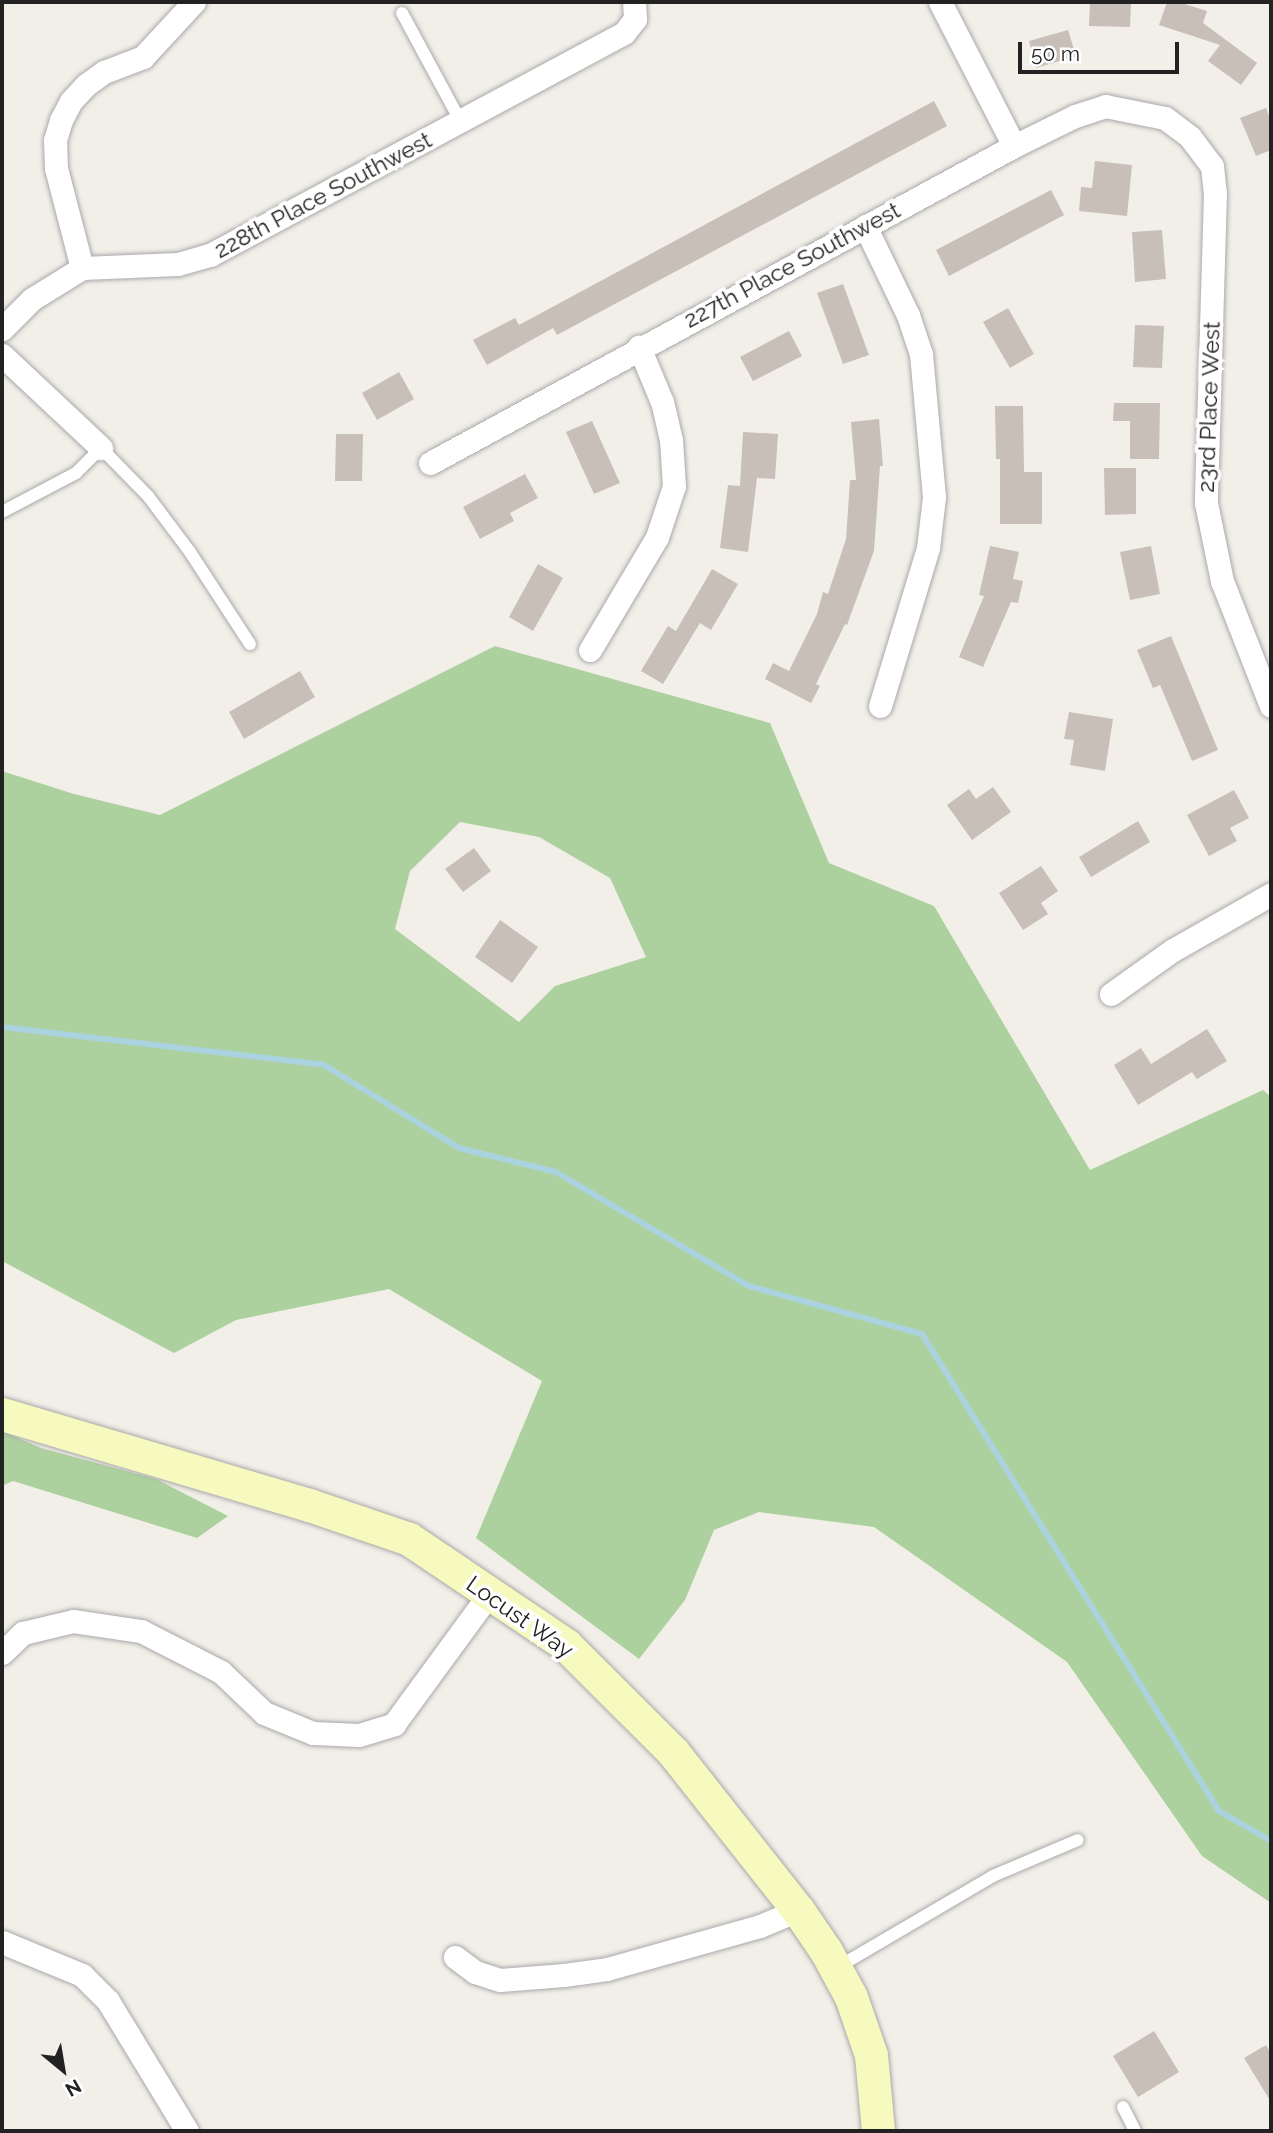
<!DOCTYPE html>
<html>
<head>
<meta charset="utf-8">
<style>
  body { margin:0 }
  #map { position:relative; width:1273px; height:2133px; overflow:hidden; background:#f2efe9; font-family:Raleway,sans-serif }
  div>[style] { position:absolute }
  .forest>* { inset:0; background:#add19e }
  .stream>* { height:6px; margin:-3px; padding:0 3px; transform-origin:3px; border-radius:3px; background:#aad3df }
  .building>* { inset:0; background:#c7bfb8 }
  .roads { filter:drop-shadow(0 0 2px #a9a9a9) drop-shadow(0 0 2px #a9a9a9) }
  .service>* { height:12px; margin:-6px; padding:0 6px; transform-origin:6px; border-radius:6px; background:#fff }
  .minor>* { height:23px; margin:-11.5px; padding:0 11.5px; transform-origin:11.5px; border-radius:11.5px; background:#fff }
  .secondary>* { height:33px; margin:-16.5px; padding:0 16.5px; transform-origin:16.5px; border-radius:16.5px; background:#f7fabf }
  span { translate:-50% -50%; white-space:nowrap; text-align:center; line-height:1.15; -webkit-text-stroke:7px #fff; paint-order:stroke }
  .street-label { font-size:23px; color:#222 }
  .frame { position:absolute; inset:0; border:4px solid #222; pointer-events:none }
  .north { position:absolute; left:28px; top:2035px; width:70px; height:70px; -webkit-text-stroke:5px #fff; paint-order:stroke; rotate:150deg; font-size:19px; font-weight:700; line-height:28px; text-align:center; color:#222 }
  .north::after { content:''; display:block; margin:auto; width:24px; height:32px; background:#222; clip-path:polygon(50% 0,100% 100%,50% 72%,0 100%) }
  .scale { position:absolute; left:1018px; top:42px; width:161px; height:32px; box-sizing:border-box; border:4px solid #222; border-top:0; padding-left:9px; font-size:21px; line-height:24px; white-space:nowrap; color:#222; -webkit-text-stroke:5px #fff; paint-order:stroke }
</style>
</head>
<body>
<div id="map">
  <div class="forest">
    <div style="clip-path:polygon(evenodd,495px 646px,770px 723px,829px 863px,934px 906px,1090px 1170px,1263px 1090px,1271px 1097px,1271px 1903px,1202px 1856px,1067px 1662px,874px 1527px,759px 1512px,714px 1530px,685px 1600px,639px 1659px,476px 1538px,542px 1381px,389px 1289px,236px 1320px,174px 1353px,2px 1261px,2px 771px,74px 794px,160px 815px,495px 646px,460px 822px,539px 837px,610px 878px,646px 957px,555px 986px,519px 1022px,395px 929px,410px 871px,460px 822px)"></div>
    <div style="clip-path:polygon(2px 1431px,41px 1448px,156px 1479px,228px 1516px,197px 1538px,13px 1481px,2px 1486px)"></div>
  </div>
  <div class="stream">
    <div style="left:2px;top:1027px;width:324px;rotate:6.7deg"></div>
    <div style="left:324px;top:1065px;width:158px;rotate:31.6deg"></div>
    <div style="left:459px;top:1148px;width:100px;rotate:13.9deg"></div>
    <div style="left:556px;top:1172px;width:224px;rotate:30.6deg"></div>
    <div style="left:749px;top:1286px;width:180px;rotate:15.5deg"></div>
    <div style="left:922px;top:1334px;width:562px;rotate:58.09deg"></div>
    <div style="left:1219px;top:1811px;width:60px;rotate:30deg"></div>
  </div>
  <div class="building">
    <div style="clip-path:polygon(1090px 2px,1131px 2px,1130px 27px,1089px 26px)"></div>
    <div style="clip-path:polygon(1167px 2px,1178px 2px,1207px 11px,1203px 23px,1257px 63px,1241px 85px,1208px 61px,1220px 45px,1159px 25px)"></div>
    <div style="clip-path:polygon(1068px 30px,1076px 56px,1036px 68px,1029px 41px)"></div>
    <div style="clip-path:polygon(934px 101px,947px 126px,557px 335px,553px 328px,487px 365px,473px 340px,515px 318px,519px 325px)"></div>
    <div style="clip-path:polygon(1266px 108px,1271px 121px,1271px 150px,1256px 156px,1240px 118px)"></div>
    <div style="clip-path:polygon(1095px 161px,1132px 165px,1127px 216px,1079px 211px,1081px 187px,1092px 188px)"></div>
    <div style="clip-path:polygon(1051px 190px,1064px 215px,949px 276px,936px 250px)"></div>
    <div style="clip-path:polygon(1162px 230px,1166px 279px,1135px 282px,1132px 232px)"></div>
    <div style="clip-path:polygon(843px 284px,869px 355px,843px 364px,817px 293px)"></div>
    <div style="clip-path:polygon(1008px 308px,1034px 354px,1010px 368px,983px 322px)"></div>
    <div style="clip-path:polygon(1135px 325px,1164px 326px,1162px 368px,1133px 367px)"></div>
    <div style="clip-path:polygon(789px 331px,802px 356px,753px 381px,740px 357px)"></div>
    <div style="clip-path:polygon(399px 372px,414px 399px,377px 420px,362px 393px)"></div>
    <div style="clip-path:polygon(1114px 403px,1160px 403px,1159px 459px,1130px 459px,1130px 421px,1113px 421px)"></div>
    <div style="clip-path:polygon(995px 406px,1023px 406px,1024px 472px,1042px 472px,1042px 524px,1000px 524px,1000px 459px,996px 459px)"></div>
    <div style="clip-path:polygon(879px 419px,883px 466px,880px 466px,874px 551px,847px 625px,845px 624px,816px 684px,820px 686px,811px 703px,765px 679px,773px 663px,789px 671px,817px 614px,823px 592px,828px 594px,846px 539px,850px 480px,856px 480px,851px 422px)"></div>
    <div style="clip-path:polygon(592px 421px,620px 483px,594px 494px,566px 432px)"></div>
    <div style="clip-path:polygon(743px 432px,778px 434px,775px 479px,757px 478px,748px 552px,720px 548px,728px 485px,740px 486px)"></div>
    <div style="clip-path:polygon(336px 434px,363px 434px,362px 481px,335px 481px)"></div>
    <div style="clip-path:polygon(1104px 468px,1136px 468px,1136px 514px,1105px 515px)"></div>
    <div style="clip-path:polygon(525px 474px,538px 498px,510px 513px,514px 521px,480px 539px,463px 507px)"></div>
    <div style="clip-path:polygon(990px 546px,1019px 552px,1013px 579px,1023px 581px,1018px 603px,1011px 602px,983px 667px,959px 657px,984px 596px,979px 595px)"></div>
    <div style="clip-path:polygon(1151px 546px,1160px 594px,1130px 600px,1120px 552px)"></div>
    <div style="clip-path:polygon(538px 564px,563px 578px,533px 631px,509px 617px)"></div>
    <div style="clip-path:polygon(712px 569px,738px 584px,711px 630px,700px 623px,663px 684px,641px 671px,668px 626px,676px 631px)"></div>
    <div style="clip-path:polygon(1171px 636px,1218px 750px,1192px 761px,1160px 685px,1153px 688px,1137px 650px)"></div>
    <div style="clip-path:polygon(300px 671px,315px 697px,244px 739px,229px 712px)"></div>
    <div style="clip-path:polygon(1069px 712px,1113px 719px,1105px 771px,1070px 765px,1074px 740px,1064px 739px)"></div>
    <div style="clip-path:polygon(993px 787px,1011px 812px,972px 840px,947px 805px,969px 789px,976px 799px)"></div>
    <div style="clip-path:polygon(1234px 790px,1249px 818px,1230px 828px,1237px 841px,1209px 856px,1187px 815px)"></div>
    <div style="clip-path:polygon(1138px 821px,1150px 842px,1091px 877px,1079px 857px)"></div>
    <div style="clip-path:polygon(474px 848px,491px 871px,463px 892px,445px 869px)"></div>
    <div style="clip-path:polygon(1041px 866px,1058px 891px,1041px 903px,1048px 914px,1023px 930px,999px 893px)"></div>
    <div style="clip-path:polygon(500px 920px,538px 947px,512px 983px,475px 957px)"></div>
    <div style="clip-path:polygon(1207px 1029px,1227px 1061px,1197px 1079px,1192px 1072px,1138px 1105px,1114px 1065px,1141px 1048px,1151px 1064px)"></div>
    <div style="clip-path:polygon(1154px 2031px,1179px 2072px,1138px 2097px,1113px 2056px)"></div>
    <div style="clip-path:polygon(1266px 2045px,1271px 2054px,1271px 2102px,1244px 2058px)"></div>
  </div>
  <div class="roads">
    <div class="service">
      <div style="left:402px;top:13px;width:124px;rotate:61.6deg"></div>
      <div style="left:2px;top:512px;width:84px;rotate:-27.8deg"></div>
      <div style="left:76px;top:473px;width:35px;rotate:-45deg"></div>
      <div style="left:101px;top:448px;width:67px;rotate:45.6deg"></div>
      <div style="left:148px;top:496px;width:70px;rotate:53.1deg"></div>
      <div style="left:190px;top:552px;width:110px;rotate:56.9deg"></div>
      <div style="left:838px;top:1967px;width:180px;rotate:-30.4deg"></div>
      <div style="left:993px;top:1876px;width:92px;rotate:-23deg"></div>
      <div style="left:1123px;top:2107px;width:27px;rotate:63deg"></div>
    </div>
    <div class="minor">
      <div style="left:940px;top:2px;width:162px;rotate:62.8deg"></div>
      <div style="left:865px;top:226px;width:99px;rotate:64.2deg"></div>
      <div style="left:908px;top:315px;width:41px;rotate:71.6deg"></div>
      <div style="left:921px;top:354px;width:144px;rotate:84.8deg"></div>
      <div style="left:934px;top:497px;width:51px;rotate:96.7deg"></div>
      <div style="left:928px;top:548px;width:165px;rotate:106.9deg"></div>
      <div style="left:82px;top:268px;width:103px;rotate:-104.6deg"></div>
      <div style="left:56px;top:168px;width:28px;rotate:-92deg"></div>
      <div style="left:55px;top:140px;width:21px;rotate:-73deg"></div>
      <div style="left:61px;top:120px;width:21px;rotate:-62deg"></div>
      <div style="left:71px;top:101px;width:22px;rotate:-47deg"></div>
      <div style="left:86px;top:85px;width:22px;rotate:-36deg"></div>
      <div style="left:104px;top:72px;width:42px;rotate:-21deg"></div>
      <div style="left:143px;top:57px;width:75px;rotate:-47.2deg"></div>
      <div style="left:2px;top:329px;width:42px;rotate:-45deg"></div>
      <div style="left:32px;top:299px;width:59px;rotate:-31.8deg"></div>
      <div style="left:82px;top:268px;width:96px;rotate:-2.4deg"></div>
      <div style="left:178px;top:264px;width:33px;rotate:-16deg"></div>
      <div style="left:210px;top:255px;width:470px;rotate:-28.2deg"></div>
      <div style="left:624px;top:33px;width:18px;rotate:-52deg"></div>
      <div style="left:635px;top:19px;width:17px;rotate:-93deg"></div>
      <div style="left:2px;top:355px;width:136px;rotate:43.2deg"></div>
      <div style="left:430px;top:463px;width:664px;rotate:-28.49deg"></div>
      <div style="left:1014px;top:146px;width:68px;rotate:-26.2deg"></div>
      <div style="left:1075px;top:116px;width:32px;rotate:-18deg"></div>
      <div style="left:1105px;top:106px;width:61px;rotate:11.3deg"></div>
      <div style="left:1165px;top:118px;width:31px;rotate:37deg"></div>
      <div style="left:1190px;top:137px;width:36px;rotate:53deg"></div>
      <div style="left:1212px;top:166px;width:27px;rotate:84deg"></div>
      <div style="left:1215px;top:193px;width:310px;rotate:91.7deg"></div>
      <div style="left:1206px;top:503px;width:80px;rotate:78.4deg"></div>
      <div style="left:1222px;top:581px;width:134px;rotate:68.6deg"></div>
      <div style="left:590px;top:650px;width:131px;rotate:-59.3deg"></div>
      <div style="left:657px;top:537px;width:54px;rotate:-71.6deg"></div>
      <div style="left:674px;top:486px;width:46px;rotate:-93.7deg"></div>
      <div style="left:671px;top:440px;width:39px;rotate:-103deg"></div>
      <div style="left:662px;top:402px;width:60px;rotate:-112.7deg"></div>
      <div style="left:1111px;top:994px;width:76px;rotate:-35.4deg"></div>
      <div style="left:1173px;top:950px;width:113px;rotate:-29.7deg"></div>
      <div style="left:2px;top:1653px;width:29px;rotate:-44deg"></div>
      <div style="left:23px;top:1633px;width:51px;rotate:-13.5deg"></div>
      <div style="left:73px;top:1621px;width:69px;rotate:8.4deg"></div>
      <div style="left:141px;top:1631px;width:90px;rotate:27.1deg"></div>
      <div style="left:221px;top:1672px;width:59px;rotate:43.6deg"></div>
      <div style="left:264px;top:1713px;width:53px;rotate:22.2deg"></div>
      <div style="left:313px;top:1733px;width:46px;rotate:2.5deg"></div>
      <div style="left:359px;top:1735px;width:37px;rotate:-17deg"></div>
      <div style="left:394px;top:1724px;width:161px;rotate:-53.8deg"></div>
      <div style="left:2px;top:1942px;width:87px;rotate:22.4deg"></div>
      <div style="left:82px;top:1975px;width:37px;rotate:45deg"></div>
      <div style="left:108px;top:2001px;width:152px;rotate:58.7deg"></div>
      <div style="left:455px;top:1957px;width:25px;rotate:37deg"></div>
      <div style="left:475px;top:1972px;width:26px;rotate:18deg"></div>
      <div style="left:500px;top:1980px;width:64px;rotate:-4.5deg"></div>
      <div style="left:564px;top:1975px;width:43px;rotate:-7.9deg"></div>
      <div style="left:607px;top:1969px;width:159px;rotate:-15.7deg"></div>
      <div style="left:760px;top:1926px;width:41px;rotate:-22.8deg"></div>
    </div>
    <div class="secondary">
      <div style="left:2px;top:1414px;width:320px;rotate:16.5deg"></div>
      <div style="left:309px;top:1505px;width:106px;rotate:18.8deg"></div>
      <div style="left:409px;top:1539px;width:189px;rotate:34deg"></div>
      <div style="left:566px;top:1645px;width:151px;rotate:45deg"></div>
      <div style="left:673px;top:1752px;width:201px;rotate:51.7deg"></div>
      <div style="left:798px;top:1910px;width:50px;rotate:55.7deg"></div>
      <div style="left:826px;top:1951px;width:52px;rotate:61.5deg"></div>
      <div style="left:851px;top:1997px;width:61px;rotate:71deg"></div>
      <div style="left:871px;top:2055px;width:76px;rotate:84.7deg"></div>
    </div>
  </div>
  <div class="street-label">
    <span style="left:323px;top:195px;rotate:-28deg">228th Place Southwest</span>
    <span style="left:792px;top:265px;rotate:-28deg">227th Place Southwest</span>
    <span style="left:1209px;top:407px;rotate:-88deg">23rd Place West</span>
    <span style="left:520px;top:1617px;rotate:35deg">Locust Way</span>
  </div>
  <div class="frame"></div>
  <div class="north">N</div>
  <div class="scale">50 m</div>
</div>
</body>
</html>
